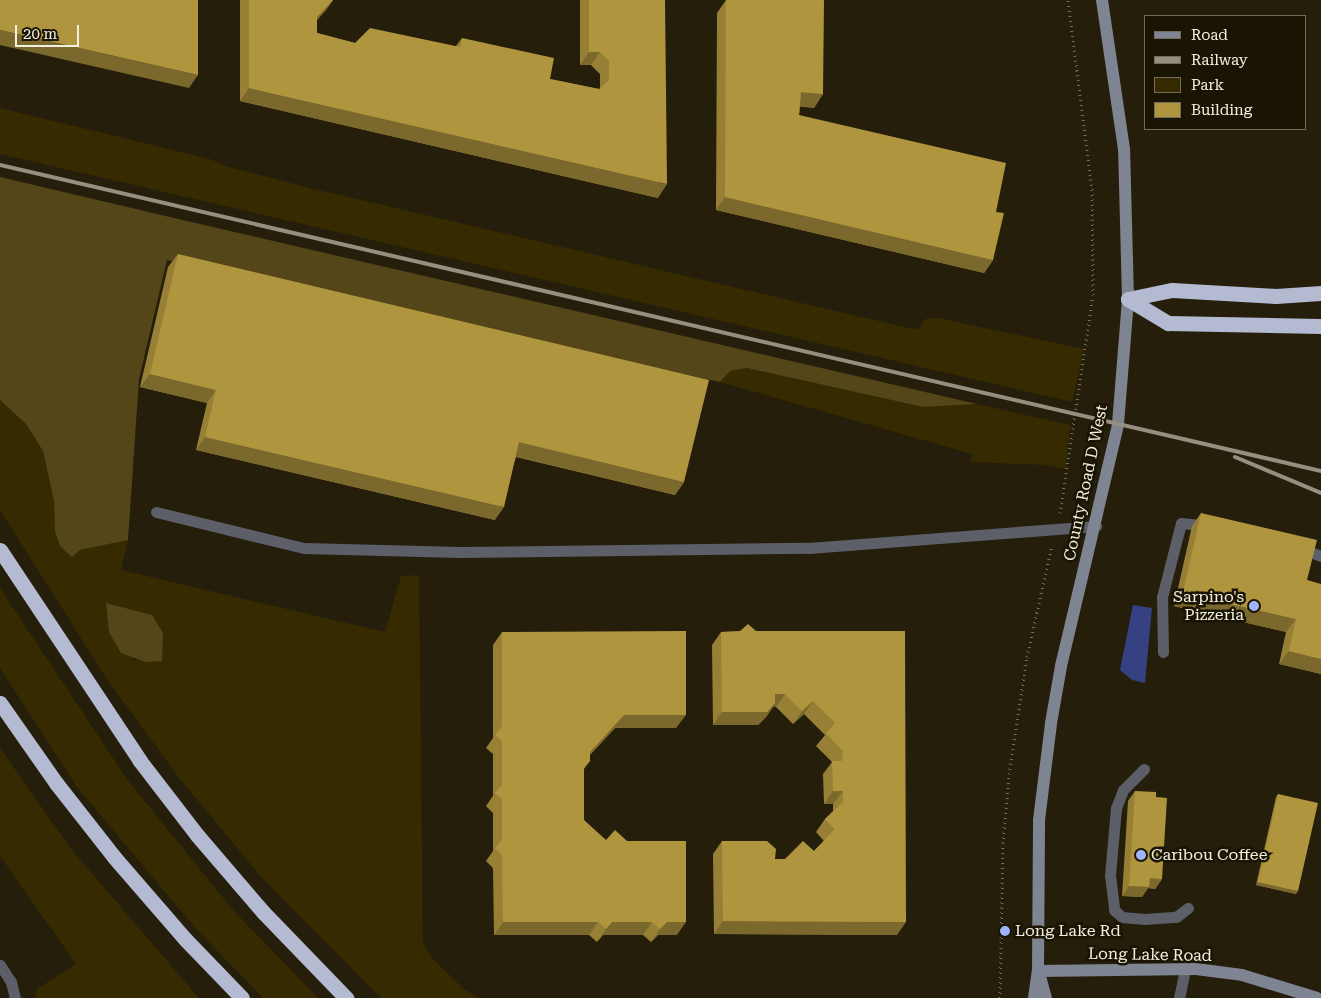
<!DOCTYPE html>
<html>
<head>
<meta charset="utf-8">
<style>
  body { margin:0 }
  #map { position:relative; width:1321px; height:998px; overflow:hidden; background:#241e0b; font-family:"Roboto Serif",serif }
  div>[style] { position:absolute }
  .green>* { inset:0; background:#362a00 }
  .forest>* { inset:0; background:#554619 }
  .water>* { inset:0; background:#354182 }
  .path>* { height:3px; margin-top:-1.5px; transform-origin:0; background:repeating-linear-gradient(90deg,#746f5e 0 1px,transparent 0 5px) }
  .lane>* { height:11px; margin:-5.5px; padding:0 5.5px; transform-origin:5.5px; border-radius:5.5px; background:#5c5f68 }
  .secondary>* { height:12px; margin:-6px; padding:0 6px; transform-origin:6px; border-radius:6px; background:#7f8492 }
  .highway>* { height:15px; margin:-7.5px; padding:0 7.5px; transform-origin:7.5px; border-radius:7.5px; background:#b4bad1 }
  .rail>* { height:4px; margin:-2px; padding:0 2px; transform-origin:2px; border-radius:2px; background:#948f80 }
  .wall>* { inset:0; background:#978036 }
  .shaded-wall>* { inset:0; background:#7b682c }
  .building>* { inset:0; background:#b0953f }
  .dots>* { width:14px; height:14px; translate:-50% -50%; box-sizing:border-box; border:2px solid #1a1403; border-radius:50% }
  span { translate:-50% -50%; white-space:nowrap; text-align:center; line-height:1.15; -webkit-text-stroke:5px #1a1403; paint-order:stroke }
  .street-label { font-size:16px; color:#f3efe3 }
  .poi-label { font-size:16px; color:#f3efe3 }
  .right { translate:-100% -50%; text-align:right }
  .left { translate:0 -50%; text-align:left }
  .legend { position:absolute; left:1144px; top:15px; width:162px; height:115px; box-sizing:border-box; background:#1a1403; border:1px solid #716c5d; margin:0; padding:6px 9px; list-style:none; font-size:15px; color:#f3efe3 }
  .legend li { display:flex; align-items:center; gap:10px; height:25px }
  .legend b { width:25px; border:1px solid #716c5d }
  .scale { position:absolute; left:15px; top:25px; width:64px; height:22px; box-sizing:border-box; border:2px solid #f3efe3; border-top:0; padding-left:6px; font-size:15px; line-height:18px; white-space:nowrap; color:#f3efe3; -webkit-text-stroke:4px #1a1403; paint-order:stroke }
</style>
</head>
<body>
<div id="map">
  <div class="green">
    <div style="clip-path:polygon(0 108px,210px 159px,225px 166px,310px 188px,913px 329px,920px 328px,925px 319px,938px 318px,1084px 349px,1072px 402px,0 154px)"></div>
    <div style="clip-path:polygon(747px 368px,923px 407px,977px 404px,1070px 425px,1066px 469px,1045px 465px,970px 462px,972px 454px,720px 382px,730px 371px)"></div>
    <div style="clip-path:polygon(evenodd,0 400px,26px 424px,43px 451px,54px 501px,55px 531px,72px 557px,80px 550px,128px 540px,121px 570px,385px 632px,401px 576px,419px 575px,423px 942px,432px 958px,464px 989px,479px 998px,381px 998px,262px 878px,180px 779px,108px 681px,0 510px,0 400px,106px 604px,111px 605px,162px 661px,133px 660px,106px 604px)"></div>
    <div style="clip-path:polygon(0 588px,129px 782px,234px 911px,318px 998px,263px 998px,196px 929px,77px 787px,0 668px)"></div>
    <div style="clip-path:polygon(0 748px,71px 849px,199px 998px,35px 998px,37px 989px,76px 964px,0 856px)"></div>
  </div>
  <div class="forest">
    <div style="clip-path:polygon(0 177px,174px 218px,977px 404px,923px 407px,747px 368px,730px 371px,720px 382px,167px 260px,139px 379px,128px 540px,80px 550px,72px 557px,60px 546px,55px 531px,54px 501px,43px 451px,26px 424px,0 400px)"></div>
    <div style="clip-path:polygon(106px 603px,152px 615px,163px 633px,162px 661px,145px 662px,121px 653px,109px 632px)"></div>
  </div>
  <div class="water">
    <div style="clip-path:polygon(1133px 605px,1152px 608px,1145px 683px,1132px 680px,1120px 670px)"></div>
  </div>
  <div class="path">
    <div style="left:1060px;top:513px;width:220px;rotate:-81.4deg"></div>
    <div style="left:1093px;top:295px;width:105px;rotate:-90.5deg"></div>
    <div style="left:1092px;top:190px;width:192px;rotate:-97.2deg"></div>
    <div style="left:1000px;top:998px;width:155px;rotate:-88.9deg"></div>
    <div style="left:1003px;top:843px;width:69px;rotate:-85deg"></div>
    <div style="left:1009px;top:774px;width:118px;rotate:-81.3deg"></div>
    <div style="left:1027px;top:657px;width:115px;rotate:-77.4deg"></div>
  </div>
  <div class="lane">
    <div style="left:156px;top:512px;width:152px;rotate:13.7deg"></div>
    <div style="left:304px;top:548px;width:156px;rotate:1.5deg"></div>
    <div style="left:460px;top:552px;width:349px;rotate:-0.7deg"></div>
    <div style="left:809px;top:548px;width:288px;rotate:-4.4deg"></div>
    <div style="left:1299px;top:548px;width:23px;rotate:20deg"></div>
    <div style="left:1163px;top:652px;width:55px;rotate:-91deg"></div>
    <div style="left:1162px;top:597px;width:76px;rotate:-75.6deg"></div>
    <div style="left:1181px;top:523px;width:27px;rotate:6deg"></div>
    <div style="left:1144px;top:769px;width:30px;rotate:135deg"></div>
    <div style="left:1123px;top:790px;width:19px;rotate:111deg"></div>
    <div style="left:1116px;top:808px;width:67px;rotate:95.1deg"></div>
    <div style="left:1110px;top:875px;width:35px;rotate:83deg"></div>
    <div style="left:1114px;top:910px;width:11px;rotate:41deg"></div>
    <div style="left:1122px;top:917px;width:23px;rotate:5deg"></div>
    <div style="left:1145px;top:919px;width:31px;rotate:-4deg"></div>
    <div style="left:1176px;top:917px;width:15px;rotate:-37deg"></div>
    <div style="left:0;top:965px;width:20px;rotate:57deg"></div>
    <div style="left:11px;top:982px;width:16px;rotate:76deg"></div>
    <div style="left:1179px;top:998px;width:30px;rotate:-78deg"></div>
  </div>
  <div class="secondary">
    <div style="left:1038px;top:971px;width:158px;rotate:-0.7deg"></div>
    <div style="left:1196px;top:969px;width:46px;rotate:7.4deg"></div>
    <div style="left:1242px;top:975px;width:78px;rotate:17deg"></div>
    <div style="left:1040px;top:976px;width:23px;rotate:75deg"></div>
    <div style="left:1034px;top:998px;width:27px;rotate:-82deg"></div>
    <div style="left:1038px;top:971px;width:151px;rotate:-89.6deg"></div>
    <div style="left:1039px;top:820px;width:98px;rotate:-82.9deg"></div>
    <div style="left:1051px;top:723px;width:58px;rotate:-80deg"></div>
    <div style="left:1061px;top:666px;width:249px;rotate:-76.7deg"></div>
    <div style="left:1118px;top:424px;width:125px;rotate:-85.4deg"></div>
    <div style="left:1128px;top:299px;width:150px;rotate:-91.5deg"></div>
    <div style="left:1124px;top:149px;width:151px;rotate:-98.4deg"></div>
  </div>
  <div class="highway">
    <div style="left:1128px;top:299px;width:47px;rotate:31deg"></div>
    <div style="left:1168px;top:323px;width:153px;rotate:1.1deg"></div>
    <div style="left:1128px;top:299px;width:45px;rotate:-11.6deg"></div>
    <div style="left:1172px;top:290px;width:104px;rotate:3.3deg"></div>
    <div style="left:1276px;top:296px;width:45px;rotate:-3.8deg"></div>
    <div style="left:0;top:550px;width:253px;rotate:56.4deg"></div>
    <div style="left:140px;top:761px;width:93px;rotate:52.4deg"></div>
    <div style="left:197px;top:835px;width:101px;rotate:49.4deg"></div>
    <div style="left:263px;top:912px;width:120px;rotate:46deg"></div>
    <div style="left:0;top:703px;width:98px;rotate:55deg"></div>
    <div style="left:56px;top:783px;width:94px;rotate:51.9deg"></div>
    <div style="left:114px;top:857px;width:108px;rotate:49.1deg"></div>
    <div style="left:185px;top:939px;width:82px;rotate:46deg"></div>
  </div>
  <div class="rail">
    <div style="left:0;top:165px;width:1356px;rotate:13.04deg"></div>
    <div style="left:1235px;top:457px;width:93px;rotate:22.7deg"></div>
  </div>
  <div class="wall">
    <div style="clip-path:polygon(240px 0,333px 0,326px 10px,317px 20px,317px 33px,355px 43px,456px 46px,462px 38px,550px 79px,599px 89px,600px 89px,600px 74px,591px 65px,580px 65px,580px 0,665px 0,658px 198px,240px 101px)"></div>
    <div style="clip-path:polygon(726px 0,823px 94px,814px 108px,800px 106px,799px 115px,996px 212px,993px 260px,984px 273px,716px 210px,717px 13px)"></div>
    <div style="clip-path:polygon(178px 254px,684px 482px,675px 495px,516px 457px,495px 520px,196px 450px,207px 403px,140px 387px,168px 267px)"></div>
    <div style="clip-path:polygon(1201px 513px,1307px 580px,1321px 674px,1279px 664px,1286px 632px,1174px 606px,1192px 526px)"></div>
    <div style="clip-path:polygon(756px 631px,905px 631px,897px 935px,714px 934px,713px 854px,722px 841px,775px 859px,785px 859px,814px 851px,824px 841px,816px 832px,825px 819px,833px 811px,833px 804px,824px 804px,823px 774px,832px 762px,816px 746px,825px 735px,804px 714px,793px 724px,776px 707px,773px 707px,766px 717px,758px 725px,713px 725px,712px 645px,721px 632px)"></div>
    <div style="clip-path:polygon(502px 632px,676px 728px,615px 728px,590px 755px,590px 761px,584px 769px,584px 820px,677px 935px,658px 935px,651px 942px,643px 935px,603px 935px,597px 942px,589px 935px,494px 935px,493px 868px,486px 861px,493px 851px,493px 813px,486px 806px,493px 796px,493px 754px,486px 748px,493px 738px,493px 645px)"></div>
    <div style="clip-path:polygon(1135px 791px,1162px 879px,1155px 889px,1148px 888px,1142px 897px,1122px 896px,1128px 801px)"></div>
    <div style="clip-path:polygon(1278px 794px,1296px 894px,1256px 885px,1276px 797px)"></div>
  </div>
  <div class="shaded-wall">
    <div style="clip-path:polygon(333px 0,326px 10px,308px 30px,317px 17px)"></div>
    <div style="clip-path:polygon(0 30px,198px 75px,189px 88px,0 45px)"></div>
    <div style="clip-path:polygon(589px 52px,600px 52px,591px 65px,580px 65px)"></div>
    <div style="clip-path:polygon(249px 88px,667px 184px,658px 198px,240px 101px)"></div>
    <div style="clip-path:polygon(801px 92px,823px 94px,814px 108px,792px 106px)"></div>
    <div style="clip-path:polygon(725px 197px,993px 260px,984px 273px,716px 210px)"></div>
    <div style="clip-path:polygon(150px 374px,216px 390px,207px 403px,140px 387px)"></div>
    <div style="clip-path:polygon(205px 437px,504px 507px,495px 520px,196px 450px)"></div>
    <div style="clip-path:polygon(519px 442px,684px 482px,675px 495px,510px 455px)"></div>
    <div style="clip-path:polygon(1183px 593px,1296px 619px,1286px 632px,1174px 606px)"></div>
    <div style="clip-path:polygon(1289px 651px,1321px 659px,1321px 674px,1279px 664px)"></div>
    <div style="clip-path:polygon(775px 694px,785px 694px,776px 707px,773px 707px,766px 717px,758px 725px,713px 725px,722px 712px)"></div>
    <div style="clip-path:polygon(813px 701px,804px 714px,793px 724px,802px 711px)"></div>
    <div style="clip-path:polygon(624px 715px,686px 715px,676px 728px,615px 728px,580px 765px,590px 752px)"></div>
    <div style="clip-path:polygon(833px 791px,843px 791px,833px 804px,824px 804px)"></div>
    <div style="clip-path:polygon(1150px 878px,1162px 879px,1155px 889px,1148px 888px,1142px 897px,1122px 896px,1129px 886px)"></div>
    <div style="clip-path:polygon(1258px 882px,1298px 891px,1296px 894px,1256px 885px)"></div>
    <div style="clip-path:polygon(723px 921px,906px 922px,897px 935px,714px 934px)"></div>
    <div style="clip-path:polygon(503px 922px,598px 922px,589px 935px,494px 935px)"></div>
    <div style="clip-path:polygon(612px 922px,652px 922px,643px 935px,603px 935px,597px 942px,606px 929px)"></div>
    <div style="clip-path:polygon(667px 922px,686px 922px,677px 935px,658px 935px,651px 942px,660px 929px)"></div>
  </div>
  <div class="building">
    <div style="clip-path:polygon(0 0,198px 0,198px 75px,0 30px)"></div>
    <div style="clip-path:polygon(249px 0,333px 0,317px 17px,317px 33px,355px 43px,370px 28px,460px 47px,462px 38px,554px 58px,550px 79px,599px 89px,609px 80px,609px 61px,600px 52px,589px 52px,589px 0,665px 0,667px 184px,249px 88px)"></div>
    <div style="clip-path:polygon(726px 0,824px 0,823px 94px,801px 92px,799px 115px,1006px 163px,996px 212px,1004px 213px,993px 260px,725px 197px)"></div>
    <div style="clip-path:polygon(178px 254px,709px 380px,684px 482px,519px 442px,504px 507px,205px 437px,216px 390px,150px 374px)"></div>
    <div style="clip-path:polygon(1201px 513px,1317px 540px,1307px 580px,1321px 584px,1321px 659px,1289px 651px,1296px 619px,1183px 593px)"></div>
    <div style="clip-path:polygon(748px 624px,756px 631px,905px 631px,906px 922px,723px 921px,722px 841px,767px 841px,776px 849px,775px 859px,785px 859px,803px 841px,814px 851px,835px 829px,825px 819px,843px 802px,843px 791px,833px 791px,832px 761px,842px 761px,843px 751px,826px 733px,835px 723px,813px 701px,802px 711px,785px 694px,775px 694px,775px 703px,767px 712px,722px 712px,721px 632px,740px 631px)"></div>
    <div style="clip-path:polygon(686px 631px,686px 715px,624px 715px,590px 752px,590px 761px,584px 767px,584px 820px,606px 840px,615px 830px,627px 841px,686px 841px,686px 922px,667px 922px,660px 929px,652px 922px,612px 922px,606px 929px,598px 922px,503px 922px,502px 855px,495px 848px,502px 840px,502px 799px,495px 793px,502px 785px,502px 741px,495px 735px,502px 727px,502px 632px)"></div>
    <div style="clip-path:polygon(1135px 791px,1156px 792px,1156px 797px,1167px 798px,1162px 879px,1150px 878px,1149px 887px,1129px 886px)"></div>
    <div style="clip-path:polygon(1278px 794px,1318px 803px,1298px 891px,1258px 882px)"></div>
  </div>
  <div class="dots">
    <div style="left:1254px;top:606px;background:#a0b3fd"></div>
    <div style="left:1141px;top:855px;background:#a0b3fd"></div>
    <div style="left:1005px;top:931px;background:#a0b3fd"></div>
  </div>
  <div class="street-label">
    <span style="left:1086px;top:483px;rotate:-78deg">County Road D West</span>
    <span style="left:1150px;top:955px;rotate:1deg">Long Lake Road</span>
  </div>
  <div class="poi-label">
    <span class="right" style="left:1244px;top:606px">Sarpino's<br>Pizzeria</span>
    <span class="left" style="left:1151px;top:855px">Caribou Coffee</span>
    <span class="left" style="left:1015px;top:931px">Long Lake Rd</span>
  </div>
  <ul class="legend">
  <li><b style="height:6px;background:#7f8492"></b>Road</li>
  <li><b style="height:6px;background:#948f80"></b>Railway</li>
  <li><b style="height:14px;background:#362a00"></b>Park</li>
  <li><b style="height:14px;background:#b0953f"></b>Building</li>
  </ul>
  <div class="scale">20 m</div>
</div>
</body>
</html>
